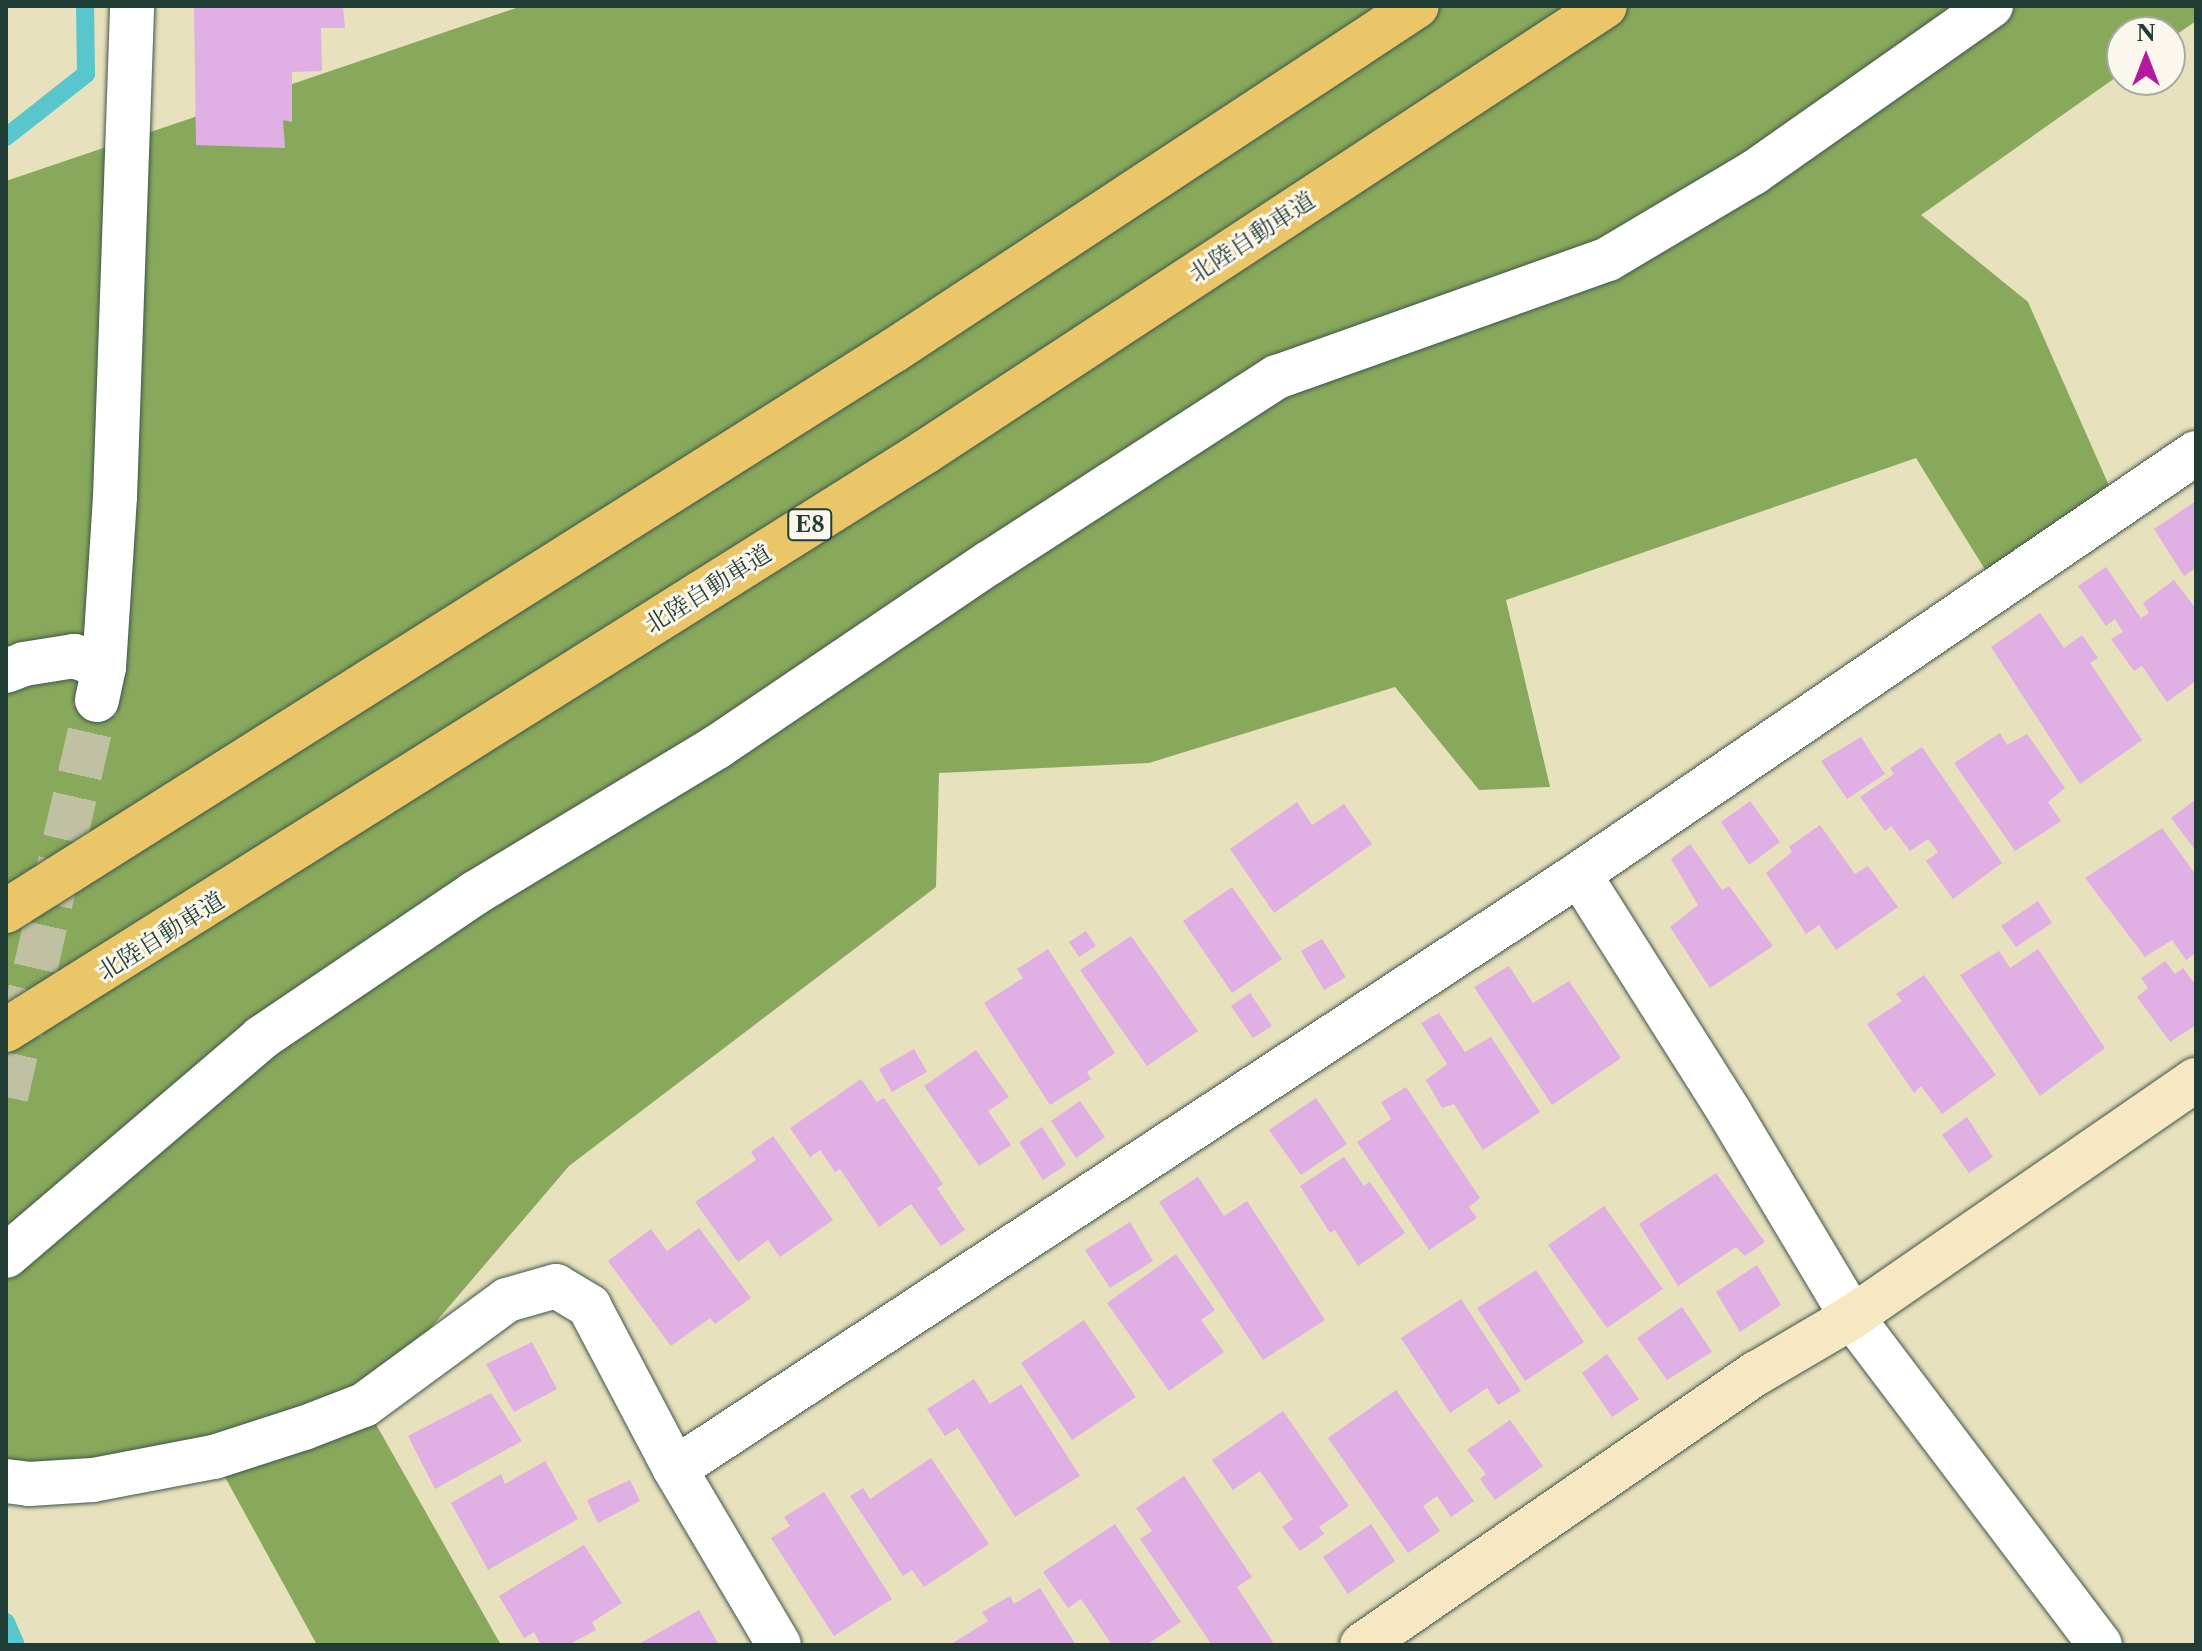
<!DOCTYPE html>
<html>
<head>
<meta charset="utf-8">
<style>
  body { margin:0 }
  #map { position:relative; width:2202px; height:1651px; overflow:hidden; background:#e8e1be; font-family:"Libre Caslon Text","Noto Serif JP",serif }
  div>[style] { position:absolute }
  .forest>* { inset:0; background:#88a85c }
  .stream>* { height:18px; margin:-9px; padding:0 9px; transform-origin:9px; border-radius:9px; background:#59c6cd }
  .building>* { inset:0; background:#e0afe3 }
  .street-tunnel>* { height:44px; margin-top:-22px; transform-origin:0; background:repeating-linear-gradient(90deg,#c0c0a2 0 44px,transparent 0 66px) }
  .roads { filter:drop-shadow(0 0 2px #3d5649) drop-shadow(0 0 2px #3d5649) }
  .street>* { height:44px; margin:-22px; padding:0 22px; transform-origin:22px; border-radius:22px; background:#fff }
  .secondary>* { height:44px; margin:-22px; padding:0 22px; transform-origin:22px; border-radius:22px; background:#f7e8c3 }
  .highway>* { height:44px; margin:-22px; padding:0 22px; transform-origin:22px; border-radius:22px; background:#eac669 }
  span { translate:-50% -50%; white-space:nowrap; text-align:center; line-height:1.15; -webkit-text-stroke:6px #fbf7ec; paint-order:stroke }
  .shield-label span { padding:2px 6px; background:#fbf7ec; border:2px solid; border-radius:6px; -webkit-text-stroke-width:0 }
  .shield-label { font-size:22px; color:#1f3d34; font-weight:700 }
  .street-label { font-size:24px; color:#1f3d34 }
  .frame { position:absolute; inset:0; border:8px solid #1f3d34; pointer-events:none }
  .north { position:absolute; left:2106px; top:16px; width:80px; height:80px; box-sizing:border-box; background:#fbf7ec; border:2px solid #a3ada2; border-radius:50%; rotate:0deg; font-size:22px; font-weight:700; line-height:32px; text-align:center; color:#1f3d34 }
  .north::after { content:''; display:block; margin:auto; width:28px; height:36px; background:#b5179e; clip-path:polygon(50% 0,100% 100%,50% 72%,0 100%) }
</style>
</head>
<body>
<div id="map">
  <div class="forest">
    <div style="clip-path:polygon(522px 6px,2196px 6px,2196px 21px,2170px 39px,2170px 32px,2122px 32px,2122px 73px,1921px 215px,2028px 302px,2118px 506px,1997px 589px,1916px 458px,1506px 600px,1550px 787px,1479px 790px,1395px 687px,1149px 763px,939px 773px,936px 887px,569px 1166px,365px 1405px,501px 1645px,317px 1645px,214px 1457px,6px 1481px,6px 181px)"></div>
  </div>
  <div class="stream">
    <div style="left:6px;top:137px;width:102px;rotate:-38.2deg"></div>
    <div style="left:86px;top:74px;width:68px;rotate:-90.8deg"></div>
    <div style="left:6px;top:1622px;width:25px;rotate:67deg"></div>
  </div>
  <div class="building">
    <div style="clip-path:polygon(194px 6px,343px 6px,345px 28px,321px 28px,322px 71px,292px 72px,292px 122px,283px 120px,285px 148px,196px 145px)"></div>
    <div style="clip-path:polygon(2196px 501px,2196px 568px,2184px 576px,2154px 529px)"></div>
    <div style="clip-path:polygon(2106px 567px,2141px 618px,2149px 613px,2143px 603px,2174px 580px,2196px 609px,2196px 681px,2167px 702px,2142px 666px,2134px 671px,2111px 639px,2123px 632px,2115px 619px,2106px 626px,2078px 586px)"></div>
    <div style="clip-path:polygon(2040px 613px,2064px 648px,2082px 635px,2098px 658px,2090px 663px,2142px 740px,2080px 784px,1991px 647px)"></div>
    <div style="clip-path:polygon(2000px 733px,2007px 745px,2027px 734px,2065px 788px,2048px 802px,2061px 821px,2015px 851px,1954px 763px)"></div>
    <div style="clip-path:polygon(1861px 737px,1885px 774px,1847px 799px,1821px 761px)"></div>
    <div style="clip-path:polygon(1922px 747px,2002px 863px,1953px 899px,1926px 861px,1938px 852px,1928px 839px,1910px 851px,1891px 826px,1885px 831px,1860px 797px,1894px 774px,1890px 768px)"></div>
    <div style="clip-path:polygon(2196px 799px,2196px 851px,2171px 818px)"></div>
    <div style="clip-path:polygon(1750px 801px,1780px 842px,1749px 865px,1721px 822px)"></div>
    <div style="clip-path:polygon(1297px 802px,1312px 825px,1344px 804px,1372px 844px,1274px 913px,1230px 849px)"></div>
    <div style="clip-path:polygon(1820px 825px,1855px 874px,1868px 866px,1898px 907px,1836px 950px,1819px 925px,1806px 934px,1766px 873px,1792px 852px,1789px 847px)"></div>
    <div style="clip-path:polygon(2162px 828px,2196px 875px,2196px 953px,2186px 960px,2172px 940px,2145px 957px,2085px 878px)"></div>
    <div style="clip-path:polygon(1690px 844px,1722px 890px,1729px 886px,1773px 946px,1710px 988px,1670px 927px,1698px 905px,1671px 859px)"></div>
    <div style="clip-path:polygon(1232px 887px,1282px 959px,1232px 993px,1183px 921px)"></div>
    <div style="clip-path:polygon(2038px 901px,2052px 923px,2016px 947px,2001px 926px)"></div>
    <div style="clip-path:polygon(1086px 931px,1096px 946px,1079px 957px,1069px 942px)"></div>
    <div style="clip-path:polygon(1131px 936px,1198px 1031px,1147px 1066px,1080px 970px)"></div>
    <div style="clip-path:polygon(1322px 939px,1346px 977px,1324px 990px,1301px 951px)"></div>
    <div style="clip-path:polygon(1048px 949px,1115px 1053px,1087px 1072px,1091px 1079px,1050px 1105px,984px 1003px,1023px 978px,1017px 969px)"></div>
    <div style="clip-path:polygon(2038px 949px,2105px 1048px,2040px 1096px,1960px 975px,1999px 951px,2010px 968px)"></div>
    <div style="clip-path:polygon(2165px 961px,2175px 974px,2183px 968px,2196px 985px,2196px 1025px,2170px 1042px,2137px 997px,2148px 988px,2141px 978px)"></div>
    <div style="clip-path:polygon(1509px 966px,1533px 1003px,1569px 981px,1621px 1058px,1552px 1105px,1474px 987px)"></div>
    <div style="clip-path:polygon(1924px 975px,1996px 1075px,1942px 1114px,1921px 1086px,1914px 1093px,1867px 1024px,1902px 1001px,1896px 994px)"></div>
    <div style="clip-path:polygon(1250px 993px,1272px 1026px,1253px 1038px,1231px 1006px)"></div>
    <div style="clip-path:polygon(1439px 1013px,1465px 1052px,1491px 1037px,1540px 1112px,1483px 1150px,1454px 1104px,1442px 1108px,1426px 1080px,1447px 1064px,1421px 1023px)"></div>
    <div style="clip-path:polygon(914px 1049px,927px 1072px,892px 1092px,879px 1069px)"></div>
    <div style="clip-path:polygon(976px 1050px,1009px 1097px,988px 1111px,1011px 1145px,979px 1166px,924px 1086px)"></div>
    <div style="clip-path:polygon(861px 1079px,877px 1102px,884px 1098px,943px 1184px,937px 1188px,965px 1230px,941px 1246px,911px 1204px,879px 1227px,840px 1169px,835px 1172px,820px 1150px,810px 1157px,790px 1128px)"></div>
    <div style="clip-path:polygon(1406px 1087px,1480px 1198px,1469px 1207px,1477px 1218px,1429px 1250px,1357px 1142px,1391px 1119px,1381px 1102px)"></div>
    <div style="clip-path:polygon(1316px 1098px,1347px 1144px,1301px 1175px,1269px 1130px)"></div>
    <div style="clip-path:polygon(1080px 1101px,1105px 1137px,1076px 1158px,1051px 1121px)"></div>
    <div style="clip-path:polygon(1967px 1117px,1993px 1157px,1969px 1173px,1942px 1135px)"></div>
    <div style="clip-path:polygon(1042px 1127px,1066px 1165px,1043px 1180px,1019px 1142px)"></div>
    <div style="clip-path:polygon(773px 1136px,833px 1220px,780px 1257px,768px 1240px,738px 1262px,695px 1202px,756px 1160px,751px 1152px)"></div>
    <div style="clip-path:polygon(1344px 1157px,1364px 1186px,1370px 1182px,1405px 1233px,1358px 1266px,1335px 1230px,1330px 1233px,1300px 1186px)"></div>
    <div style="clip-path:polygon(1716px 1173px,1765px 1242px,1745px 1256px,1736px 1247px,1678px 1286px,1639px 1224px)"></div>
    <div style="clip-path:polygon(1198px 1177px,1224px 1216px,1247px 1201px,1325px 1320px,1263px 1360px,1159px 1202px)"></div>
    <div style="clip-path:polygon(1604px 1206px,1663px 1289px,1607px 1328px,1548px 1245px)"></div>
    <div style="clip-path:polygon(1130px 1222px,1153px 1261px,1110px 1288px,1085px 1250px)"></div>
    <div style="clip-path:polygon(699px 1228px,751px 1298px,715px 1324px,710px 1318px,671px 1346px,608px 1261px,651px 1229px,667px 1251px)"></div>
    <div style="clip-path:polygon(1176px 1254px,1215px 1310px,1201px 1320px,1224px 1352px,1169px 1391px,1107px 1303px)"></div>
    <div style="clip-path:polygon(1757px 1265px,1781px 1305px,1740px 1332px,1716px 1292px)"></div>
    <div style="clip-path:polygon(1536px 1270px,1584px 1342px,1525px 1381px,1477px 1308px)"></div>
    <div style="clip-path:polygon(1461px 1299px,1521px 1391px,1498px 1405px,1487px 1388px,1450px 1413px,1401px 1338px)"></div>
    <div style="clip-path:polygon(1682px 1307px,1712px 1352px,1667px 1380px,1637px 1338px)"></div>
    <div style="clip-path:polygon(1084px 1320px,1136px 1397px,1072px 1440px,1021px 1363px)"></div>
    <div style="clip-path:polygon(532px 1342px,557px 1389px,514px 1412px,486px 1364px)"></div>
    <div style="clip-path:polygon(1607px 1354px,1639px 1399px,1612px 1417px,1582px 1373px)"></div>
    <div style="clip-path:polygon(974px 1379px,990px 1404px,1021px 1384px,1080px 1476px,1015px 1517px,958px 1428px,945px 1436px,927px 1409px)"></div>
    <div style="clip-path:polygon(1396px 1390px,1474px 1501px,1451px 1517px,1437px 1496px,1423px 1506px,1440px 1531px,1408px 1553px,1328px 1438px)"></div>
    <div style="clip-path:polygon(491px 1393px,522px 1441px,435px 1489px,408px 1436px)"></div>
    <div style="clip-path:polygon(1283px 1411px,1349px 1506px,1319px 1527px,1324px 1534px,1300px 1551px,1282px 1527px,1293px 1519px,1260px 1471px,1233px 1490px,1212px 1460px)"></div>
    <div style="clip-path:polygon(1510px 1420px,1543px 1466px,1495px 1500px,1480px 1479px,1486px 1474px,1467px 1450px)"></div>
    <div style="clip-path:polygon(931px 1458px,989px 1544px,924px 1587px,912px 1570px,903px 1576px,850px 1496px,863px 1488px,870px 1499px)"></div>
    <div style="clip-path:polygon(545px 1461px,578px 1519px,488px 1570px,451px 1503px,501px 1474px,505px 1484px)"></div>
    <div style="clip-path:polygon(1184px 1476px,1252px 1577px,1237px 1587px,1273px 1642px,1268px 1645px,1212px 1645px,1140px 1539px,1152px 1531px,1136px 1508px)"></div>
    <div style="clip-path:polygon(630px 1480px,640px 1501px,598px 1523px,587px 1500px)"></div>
    <div style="clip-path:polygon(824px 1492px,892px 1599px,834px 1636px,771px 1538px,790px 1526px,784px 1517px)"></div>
    <div style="clip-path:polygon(1115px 1524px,1181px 1622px,1146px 1645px,1112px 1645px,1081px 1599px,1068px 1608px,1043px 1572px)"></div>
    <div style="clip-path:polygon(1371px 1524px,1395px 1561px,1348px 1594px,1323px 1557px)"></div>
    <div style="clip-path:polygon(584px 1545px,622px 1603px,592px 1622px,596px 1630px,568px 1645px,541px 1645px,534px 1632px,524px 1638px,499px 1596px)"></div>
    <div style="clip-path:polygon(1040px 1588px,1076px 1645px,954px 1645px,953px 1643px,988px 1621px,982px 1612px,1010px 1596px,1014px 1604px)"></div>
    <div style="clip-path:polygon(699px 1610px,719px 1645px,637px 1645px)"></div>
  </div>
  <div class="street-tunnel">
    <div style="left:6px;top:1097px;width:407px;rotate:-77.1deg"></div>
  </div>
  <div class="roads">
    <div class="street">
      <div style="left:6px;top:671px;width:19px;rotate:-21deg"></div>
      <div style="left:24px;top:664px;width:51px;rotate:-9.1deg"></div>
      <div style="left:74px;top:656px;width:32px;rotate:20deg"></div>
      <div style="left:97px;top:700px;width:34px;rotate:-78deg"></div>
      <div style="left:104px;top:667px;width:170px;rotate:-86.3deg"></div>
      <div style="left:115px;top:497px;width:491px;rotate:-88deg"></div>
      <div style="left:1579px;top:874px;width:283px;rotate:57.7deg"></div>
      <div style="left:1730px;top:1113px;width:238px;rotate:59.1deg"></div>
      <div style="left:1852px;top:1317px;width:411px;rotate:52.9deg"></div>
      <div style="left:6px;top:1256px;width:335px;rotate:-40.5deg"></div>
      <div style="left:261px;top:1038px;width:258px;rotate:-34.1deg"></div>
      <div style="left:475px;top:893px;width:283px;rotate:-31.1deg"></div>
      <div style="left:717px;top:747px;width:328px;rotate:-34.1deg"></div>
      <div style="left:989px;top:563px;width:343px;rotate:-32.9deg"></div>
      <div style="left:1277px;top:377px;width:351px;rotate:-19.6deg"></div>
      <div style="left:1608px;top:259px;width:169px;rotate:-30.7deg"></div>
      <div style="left:1753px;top:173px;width:291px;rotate:-35.1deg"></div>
      <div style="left:675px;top:1469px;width:1082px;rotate:-33.35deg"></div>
      <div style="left:1579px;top:874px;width:747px;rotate:-34.31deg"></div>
      <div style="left:6px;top:1481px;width:23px;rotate:7deg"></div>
      <div style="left:29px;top:1484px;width:64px;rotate:-3.6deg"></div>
      <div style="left:93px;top:1480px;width:123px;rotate:-10.8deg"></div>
      <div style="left:214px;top:1457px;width:95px;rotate:-17.9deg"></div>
      <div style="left:304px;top:1428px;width:64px;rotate:-21deg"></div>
      <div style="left:364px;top:1405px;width:177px;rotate:-36.3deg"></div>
      <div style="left:507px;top:1300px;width:51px;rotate:-15.9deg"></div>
      <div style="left:556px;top:1286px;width:39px;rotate:31deg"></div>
      <div style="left:589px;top:1306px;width:184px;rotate:62.2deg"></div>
      <div style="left:675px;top:1469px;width:204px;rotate:59.4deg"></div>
    </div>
    <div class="secondary">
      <div style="left:1362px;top:1645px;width:480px;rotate:-34.6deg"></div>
      <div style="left:1757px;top:1373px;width:110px;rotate:-30.5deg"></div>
      <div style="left:1852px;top:1317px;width:418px;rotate:-34.6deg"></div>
    </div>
    <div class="highway">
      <div style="left:6px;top:911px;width:1049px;rotate:-32.27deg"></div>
      <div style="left:893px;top:351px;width:627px;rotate:-33.36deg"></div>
      <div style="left:6px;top:1030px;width:1086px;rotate:-32.17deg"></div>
      <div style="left:925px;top:452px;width:813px;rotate:-33.26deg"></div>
    </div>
  </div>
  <div class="shield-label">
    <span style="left:810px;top:525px">E8</span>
  </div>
  <div class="street-label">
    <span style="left:1252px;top:237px;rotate:-33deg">北陸自動車道</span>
    <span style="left:708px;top:589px;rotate:-32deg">北陸自動車道</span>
    <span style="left:161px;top:936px;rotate:-32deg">北陸自動車道</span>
  </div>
  <div class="frame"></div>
  <div class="north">N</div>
</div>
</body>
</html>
